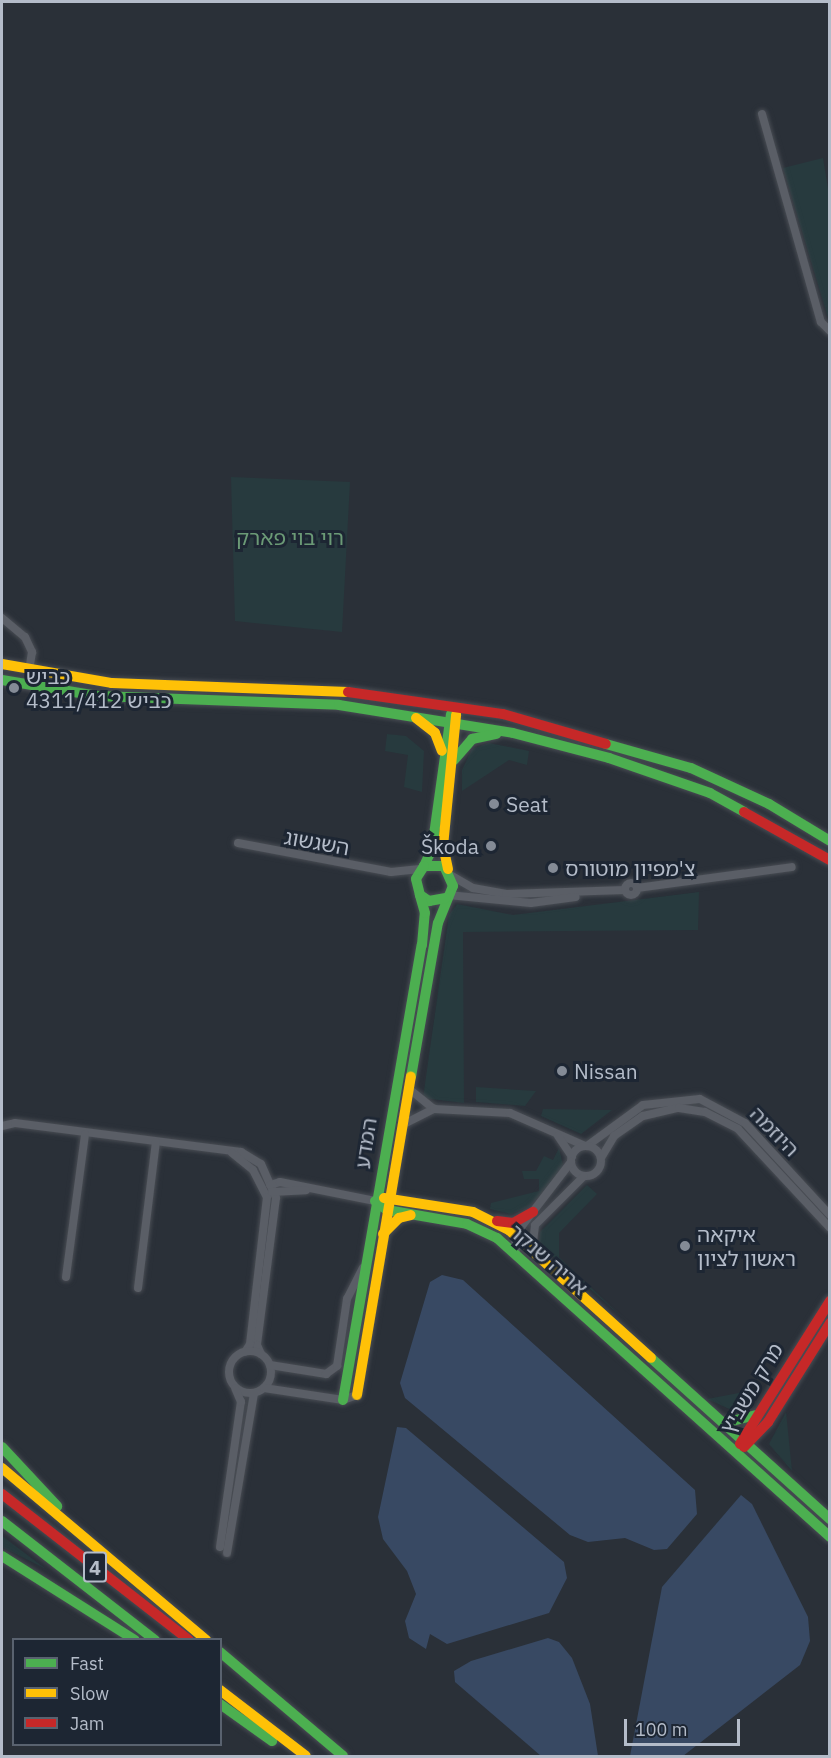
<!DOCTYPE html>
<html>
<head>
<meta charset="utf-8">
<style>
  body { margin:0 }
  #map { position:relative; width:831px; height:1758px; overflow:hidden; background:#2a3038; font-family:"IBM Plex Sans","Noto Sans Hebrew",sans-serif }
  div>[style] { position:absolute }
  .green>* { inset:0; background:#273a3e }
  .water>* { inset:0; background:#384963 }
  .roads { filter:drop-shadow(0 0 2px #484c53) drop-shadow(0 0 2px #484c53) }
  .street>* { height:8px; margin:-4px; padding:0 4px; transform-origin:4px; border-radius:4px; background:#5a5e66 }
  .street>.ring { margin:-4px; padding:0; box-sizing:content-box; background:none; border:8px solid #5a5e66; border-radius:50% }
  .fast>* { height:10px; margin:-5px; padding:0 5px; transform-origin:5px; border-radius:5px; background:#4caf50 }
  .slow>* { height:10px; margin:-5px; padding:0 5px; transform-origin:5px; border-radius:5px; background:#ffc107 }
  .jam>* { height:10px; margin:-5px; padding:0 5px; transform-origin:5px; border-radius:5px; background:#c62828 }
  .dots>* { width:16px; height:16px; translate:-50% -50%; box-sizing:border-box; border:3px solid #1d2633; border-radius:50% }
  span { translate:-50% -50%; white-space:nowrap; text-align:center; line-height:1.15; -webkit-text-stroke:6px #1d2633; paint-order:stroke }
  .shield-label span { padding:2px 4px; background:#1d2633; border:2px solid; border-radius:4px; -webkit-text-stroke-width:0 }
  .shield-label { font-size:20px; color:#b4bcc9; font-weight:700 }
  .park-label { font-size:21px; color:#6b9a76 }
  .poi-label { font-size:21px; color:#b4bcc9 }
  .left { translate:0 -50%; text-align:left }
  .right { translate:-100% -50%; text-align:right }
  .street-label { font-size:21px; color:#b4bcc9 }
  .frame { position:absolute; inset:0; border:3px solid #b4bcc9; pointer-events:none }
  .legend { position:absolute; left:12px; top:1638px; width:210px; height:108px; box-sizing:border-box; background:#1d2633; border:2px solid #59626f; margin:0; padding:8px 10px; list-style:none; font-size:18px; color:#b4bcc9 }
  .legend li { display:flex; align-items:center; gap:12px; height:30px }
  .legend b { width:30px; border:2px solid #59626f }
  .scale { position:absolute; left:624px; top:1719px; width:116px; height:27px; box-sizing:border-box; border:3px solid #b4bcc9; border-top:0; padding-left:8px; font-size:18px; line-height:21px; white-space:nowrap; color:#b4bcc9; -webkit-text-stroke:4px #1d2633; paint-order:stroke }
</style>
</head>
<body>
<div id="map">
  <div class="green">
    <div style="clip-path:polygon(823px 158px,830px 201px,829px 321px,783px 168px)"></div>
    <div style="clip-path:polygon(231px 477px,350px 482px,342px 632px,235px 621px)"></div>
    <div style="clip-path:polygon(387px 734px,406px 736px,424px 751px,422px 792px,404px 787px,408px 755px,385px 751px)"></div>
    <div style="clip-path:polygon(489px 743px,529px 751px,527px 765px,509px 760px,462px 791px,462px 770px,472px 749px)"></div>
    <div style="clip-path:polygon(699px 892px,698px 930px,463px 932px,464px 1103px,423px 1098px,449px 915px,457px 904px,513px 915px)"></div>
    <div style="clip-path:polygon(476px 1087px,536px 1091px,525px 1106px,476px 1102px)"></div>
    <div style="clip-path:polygon(543px 1109px,612px 1110px,581px 1134px,541px 1116px)"></div>
    <div style="clip-path:polygon(559px 1148px,564px 1169px,530px 1206px,511px 1214px,490px 1209px,491px 1203px,539px 1191px,539px 1179px,524px 1179px,522px 1171px,536px 1171px,544px 1156px,553px 1160px)"></div>
    <div style="clip-path:polygon(587px 1185px,597px 1194px,559px 1233px,559px 1257px,625px 1320px,539px 1244px,540px 1232px)"></div>
    <div style="clip-path:polygon(760px 1389px,736px 1412px,707px 1399px)"></div>
    <div style="clip-path:polygon(786px 1412px,792px 1471px,769px 1444px)"></div>
    <div style="clip-path:polygon(2px 1536px,46px 1569px,2px 1547px)"></div>
  </div>
  <div class="water">
    <div style="clip-path:polygon(442px 1275px,463px 1280px,695px 1490px,697px 1514px,667px 1549px,654px 1550px,625px 1538px,588px 1542px,570px 1535px,405px 1398px,400px 1383px,430px 1282px)"></div>
    <div style="clip-path:polygon(397px 1427px,406px 1428px,564px 1562px,567px 1578px,549px 1613px,447px 1644px,430px 1634px,426px 1649px,409px 1638px,405px 1621px,416px 1594px,407px 1571px,383px 1539px,378px 1517px)"></div>
    <div style="clip-path:polygon(741px 1495px,752px 1504px,808px 1617px,810px 1641px,800px 1665px,683px 1756px,630px 1756px,662px 1587px)"></div>
    <div style="clip-path:polygon(548px 1638px,559px 1642px,572px 1658px,590px 1704px,598px 1756px,541px 1756px,455px 1682px,454px 1671px,471px 1661px)"></div>
  </div>
  <div class="roads">
    <div class="street">
      <div style="left:762px;top:114px;width:216px;rotate:74.2deg"></div>
      <div style="left:821px;top:322px;width:13px;rotate:45deg"></div>
      <div style="left:2px;top:618px;width:30px;rotate:40deg"></div>
      <div style="left:25px;top:637px;width:17px;rotate:65deg"></div>
      <div style="left:32px;top:652px;width:18px;rotate:99deg"></div>
      <div style="left:238px;top:843px;width:156px;rotate:10.7deg"></div>
      <div style="left:391px;top:872px;width:29px;rotate:-6deg"></div>
      <div style="left:452px;top:876px;width:24px;rotate:30deg"></div>
      <div style="left:473px;top:888px;width:34px;rotate:10deg"></div>
      <div style="left:506px;top:894px;width:119px;rotate:-1.9deg"></div>
      <div class="ring" style="left:625px;top:883px;width:4px;height:4px"></div>
      <div style="left:637px;top:888px;width:156px;rotate:-7.7deg"></div>
      <div style="left:448px;top:895px;width:83px;rotate:5.5deg"></div>
      <div style="left:531px;top:903px;width:45px;rotate:-7.6deg"></div>
      <div style="left:408px;top:1088px;width:33px;rotate:39deg"></div>
      <div style="left:404px;top:1124px;width:34px;rotate:-27deg"></div>
      <div style="left:434px;top:1109px;width:76px;rotate:3deg"></div>
      <div style="left:510px;top:1113px;width:82px;rotate:23.7deg"></div>
      <div style="left:2px;top:1126px;width:13px;rotate:-13deg"></div>
      <div style="left:15px;top:1123px;width:228px;rotate:7.3deg"></div>
      <div style="left:241px;top:1152px;width:23px;rotate:31deg"></div>
      <div style="left:261px;top:1164px;width:37px;rotate:66deg"></div>
      <div style="left:276px;top:1198px;width:148px;rotate:97.4deg"></div>
      <div style="left:257px;top:1345px;width:10px;rotate:66deg"></div>
      <div style="left:558px;top:1136px;width:25px;rotate:56deg"></div>
      <div style="left:587px;top:1146px;width:69px;rotate:-36.2deg"></div>
      <div style="left:643px;top:1105px;width:57px;rotate:-6deg"></div>
      <div style="left:700px;top:1099px;width:51px;rotate:28.1deg"></div>
      <div style="left:745px;top:1123px;width:125px;rotate:47.3deg"></div>
      <div class="ring" style="left:571px;top:1146px;width:22px;height:22px"></div>
      <div style="left:232px;top:1153px;width:27px;rotate:39deg"></div>
      <div style="left:253px;top:1170px;width:30px;rotate:63deg"></div>
      <div style="left:267px;top:1197px;width:148px;rotate:96.6deg"></div>
      <div style="left:250px;top:1344px;width:9px;rotate:122deg"></div>
      <div style="left:601px;top:1158px;width:26px;rotate:-59deg"></div>
      <div style="left:614px;top:1136px;width:35px;rotate:-35deg"></div>
      <div style="left:643px;top:1116px;width:37px;rotate:-13deg"></div>
      <div style="left:679px;top:1108px;width:26px;rotate:9deg"></div>
      <div style="left:705px;top:1112px;width:37px;rotate:27deg"></div>
      <div style="left:738px;top:1129px;width:135px;rotate:47.1deg"></div>
      <div style="left:270px;top:1185px;width:10px;rotate:-17deg"></div>
      <div style="left:280px;top:1182px;width:97px;rotate:11.3deg"></div>
      <div style="left:272px;top:1192px;width:34px;rotate:-3deg"></div>
      <div style="left:532px;top:1250px;width:25px;rotate:-83deg"></div>
      <div style="left:535px;top:1225px;width:69px;rotate:-45deg"></div>
      <div style="left:516px;top:1254px;width:19px;rotate:-93deg"></div>
      <div style="left:515px;top:1235px;width:92px;rotate:-52.5deg"></div>
      <div style="left:66px;top:1277px;width:144px;rotate:-82.4deg"></div>
      <div style="left:138px;top:1288px;width:147px;rotate:-83deg"></div>
      <div class="ring" style="left:229px;top:1351px;width:34px;height:34px"></div>
      <div style="left:270px;top:1365px;width:57px;rotate:9.1deg"></div>
      <div style="left:326px;top:1374px;width:14px;rotate:-36deg"></div>
      <div style="left:337px;top:1366px;width:68px;rotate:-81.5deg"></div>
      <div style="left:347px;top:1299px;width:35px;rotate:-63deg"></div>
      <div style="left:264px;top:1388px;width:80px;rotate:8.6deg"></div>
      <div style="left:343px;top:1400px;width:15px;rotate:-20deg"></div>
      <div style="left:220px;top:1547px;width:147px;rotate:-81.8deg"></div>
      <div style="left:241px;top:1402px;width:15px;rotate:-113deg"></div>
      <div style="left:227px;top:1553px;width:162px;rotate:-80.4deg"></div>
    </div>
    <div class="fast">
      <div style="left:2px;top:680px;width:97px;rotate:9.5deg"></div>
      <div style="left:98px;top:696px;width:241px;rotate:2.1deg"></div>
      <div style="left:339px;top:705px;width:176px;rotate:9.1deg"></div>
      <div style="left:513px;top:733px;width:99px;rotate:14.6deg"></div>
      <div style="left:609px;top:758px;width:107px;rotate:19.1deg"></div>
      <div style="left:710px;top:793px;width:39px;rotate:29deg"></div>
      <div style="left:606px;top:744px;width:88px;rotate:15.8deg"></div>
      <div style="left:691px;top:768px;width:86px;rotate:24.8deg"></div>
      <div style="left:769px;top:804px;width:71px;rotate:31.2deg"></div>
      <div style="left:454px;top:760px;width:28px;rotate:-49deg"></div>
      <div style="left:472px;top:739px;width:25px;rotate:-12deg"></div>
      <div style="left:424px;top:866px;width:19px;rotate:-65deg"></div>
      <div style="left:432px;top:849px;width:136px;rotate:-82deg"></div>
      <div style="left:411px;top:1077px;width:156px;rotate:-80.1deg"></div>
      <div style="left:438px;top:923px;width:40px;rotate:-68deg"></div>
      <div style="left:453px;top:886px;width:22px;rotate:-114deg"></div>
      <div style="left:444px;top:866px;width:20px;rotate:180deg"></div>
      <div style="left:424px;top:866px;width:15px;rotate:122deg"></div>
      <div style="left:416px;top:879px;width:16px;rotate:76deg"></div>
      <div style="left:420px;top:895px;width:11px;rotate:34deg"></div>
      <div style="left:429px;top:901px;width:17px;rotate:-10deg"></div>
      <div style="left:375px;top:1201px;width:15px;rotate:37deg"></div>
      <div style="left:387px;top:1210px;width:81px;rotate:9.9deg"></div>
      <div style="left:467px;top:1224px;width:33px;rotate:25deg"></div>
      <div style="left:497px;top:1238px;width:448px;rotate:41.9deg"></div>
      <div style="left:651px;top:1358px;width:241px;rotate:42deg"></div>
      <div style="left:343px;top:1400px;width:462px;rotate:-80.2deg"></div>
      <div style="left:422px;top:945px;width:32px;rotate:-85deg"></div>
      <div style="left:425px;top:913px;width:19px;rotate:-106deg"></div>
      <div style="left:724px;top:1423px;width:32px;rotate:-14deg"></div>
      <div style="left:2px;top:1447px;width:81px;rotate:47deg"></div>
      <div style="left:2px;top:1521px;width:194px;rotate:37.9deg"></div>
      <div style="left:2px;top:1556px;width:157px;rotate:32.3deg"></div>
      <div style="left:220px;top:1652px;width:161px;rotate:40.2deg"></div>
      <div style="left:220px;top:1704px;width:64px;rotate:35.4deg"></div>
    </div>
    <div class="slow">
      <div style="left:2px;top:664px;width:112px;rotate:9.8deg"></div>
      <div style="left:112px;top:683px;width:236px;rotate:2.2deg"></div>
      <div style="left:416px;top:718px;width:24px;rotate:38deg"></div>
      <div style="left:435px;top:733px;width:19px;rotate:69deg"></div>
      <div style="left:448px;top:869px;width:24px;rotate:-102deg"></div>
      <div style="left:443px;top:846px;width:132px;rotate:-84.3deg"></div>
      <div style="left:384px;top:1198px;width:90px;rotate:8.9deg"></div>
      <div style="left:473px;top:1212px;width:40px;rotate:26.6deg"></div>
      <div style="left:509px;top:1230px;width:191px;rotate:42deg"></div>
      <div style="left:383px;top:1234px;width:23px;rotate:-45deg"></div>
      <div style="left:399px;top:1218px;width:12px;rotate:-14deg"></div>
      <div style="left:357px;top:1395px;width:323px;rotate:-80.4deg"></div>
      <div style="left:2px;top:1468px;width:267px;rotate:40.1deg"></div>
      <div style="left:220px;top:1690px;width:108px;rotate:37.5deg"></div>
    </div>
    <div class="jam">
      <div style="left:348px;top:692px;width:157px;rotate:8.1deg"></div>
      <div style="left:503px;top:714px;width:107px;rotate:16.2deg"></div>
      <div style="left:744px;top:812px;width:98px;rotate:29.2deg"></div>
      <div style="left:497px;top:1221px;width:16px;rotate:7deg"></div>
      <div style="left:513px;top:1223px;width:23px;rotate:-29deg"></div>
      <div style="left:740px;top:1444px;width:169px;rotate:-57.8deg"></div>
      <div style="left:744px;top:1447px;width:35px;rotate:-46deg"></div>
      <div style="left:768px;top:1422px;width:117px;rotate:-57.9deg"></div>
      <div style="left:2px;top:1494px;width:237px;rotate:38deg"></div>
    </div>
  </div>
  <div class="dots">
    <div style="left:14px;top:688px;background:#848b96"></div>
    <div style="left:494px;top:804px;background:#848b96"></div>
    <div style="left:491px;top:846px;background:#848b96"></div>
    <div style="left:553px;top:868px;background:#848b96"></div>
    <div style="left:562px;top:1071px;background:#848b96"></div>
    <div style="left:685px;top:1246px;background:#848b96"></div>
  </div>
  <div class="shield-label">
    <span style="left:95px;top:1567px">4</span>
  </div>
  <div class="park-label">
    <span style="left:290px;top:537px">רוי בוי פארק</span>
  </div>
  <div class="poi-label">
    <span class="left" style="left:26px;top:688px">כביש<br>4311/כביש 412</span>
    <span class="left" style="left:506px;top:804px">Seat</span>
    <span class="right" style="left:479px;top:846px">Škoda</span>
    <span class="left" style="left:565px;top:868px">צ'מפיון מוטורס</span>
    <span class="left" style="left:574px;top:1071px">Nissan</span>
    <span class="left" style="left:697px;top:1246px">איקאה<br>ראשון לציון</span>
  </div>
  <div class="street-label">
    <span style="left:317px;top:842px;rotate:10deg">השגשוג</span>
    <span style="left:775px;top:1131px;rotate:46deg">היוזמה</span>
    <span style="left:365px;top:1143px;rotate:-81deg">המדע</span>
    <span style="left:549px;top:1259px;rotate:41deg">אריה שנקר</span>
    <span style="left:751px;top:1388px;rotate:-59deg">מרק משביץ</span>
  </div>
  <div class="frame"></div>
  <ul class="legend">
  <li><b style="height:8px;background:#4caf50"></b>Fast</li>
  <li><b style="height:8px;background:#ffc107"></b>Slow</li>
  <li><b style="height:8px;background:#c62828"></b>Jam</li>
  </ul>
  <div class="scale">100 m</div>
</div>
</body>
</html>
